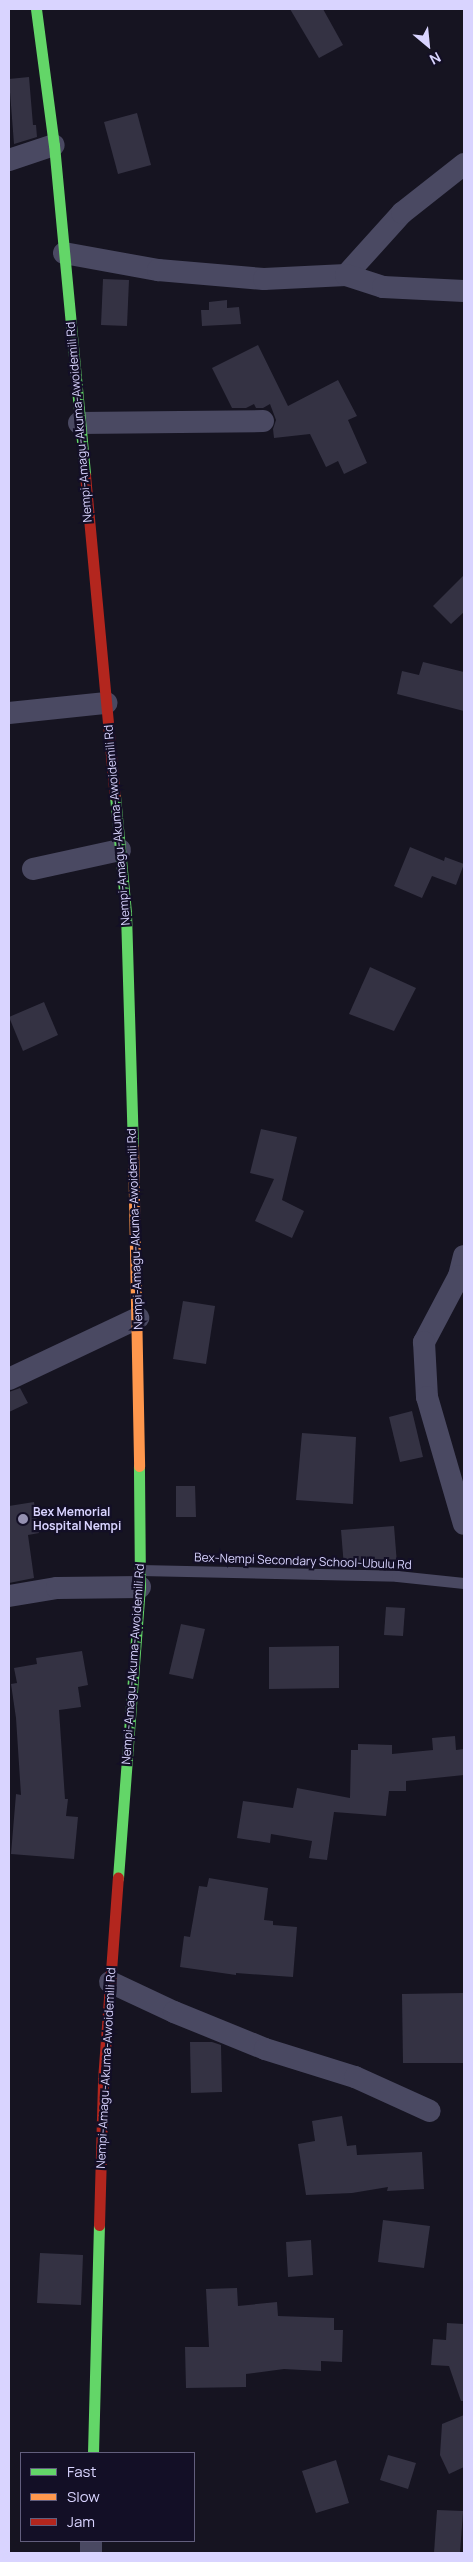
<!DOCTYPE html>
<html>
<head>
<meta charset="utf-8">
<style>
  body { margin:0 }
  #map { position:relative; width:473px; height:2562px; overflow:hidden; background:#161421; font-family:Manrope,sans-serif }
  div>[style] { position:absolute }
  .building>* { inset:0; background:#343243 }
  .lane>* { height:11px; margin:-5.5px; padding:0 5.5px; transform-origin:5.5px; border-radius:5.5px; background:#4a4962 }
  .street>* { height:22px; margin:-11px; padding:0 11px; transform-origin:11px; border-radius:11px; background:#4a4962 }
  .fast>* { height:11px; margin:-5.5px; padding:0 5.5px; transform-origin:5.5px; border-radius:5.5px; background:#63d668 }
  .slow>* { height:11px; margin:-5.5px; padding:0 5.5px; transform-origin:5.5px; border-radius:5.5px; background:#ff974d }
  .jam>* { height:11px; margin:-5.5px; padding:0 5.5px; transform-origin:5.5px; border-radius:5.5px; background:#b3261e }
  .dots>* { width:14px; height:14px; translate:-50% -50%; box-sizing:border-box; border:2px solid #130f26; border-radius:50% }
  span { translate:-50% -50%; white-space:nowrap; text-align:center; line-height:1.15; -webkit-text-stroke:4.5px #130f26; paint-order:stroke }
  .street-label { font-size:12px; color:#d9d4ff }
  .poi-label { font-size:12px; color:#d9d4ff; font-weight:700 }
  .left { translate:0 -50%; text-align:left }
  .frame { position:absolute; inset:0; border:10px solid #d9d4ff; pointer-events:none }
  .legend { position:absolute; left:20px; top:2452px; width:175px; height:90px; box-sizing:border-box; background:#130f26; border:1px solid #625e7d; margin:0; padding:6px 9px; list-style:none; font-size:15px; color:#d9d4ff }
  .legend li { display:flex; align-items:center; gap:10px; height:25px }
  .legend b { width:25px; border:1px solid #625e7d }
  .north { position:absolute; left:403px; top:20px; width:50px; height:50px; -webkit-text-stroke:4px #130f26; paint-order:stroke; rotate:152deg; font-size:14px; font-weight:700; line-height:20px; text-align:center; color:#d9d4ff }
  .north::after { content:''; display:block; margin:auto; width:18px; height:22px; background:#d9d4ff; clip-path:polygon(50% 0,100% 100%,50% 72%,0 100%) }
</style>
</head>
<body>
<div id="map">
  <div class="building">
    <div style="clip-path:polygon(290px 9px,323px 9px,343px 45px,319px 58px)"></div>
    <div style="clip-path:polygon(29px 77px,33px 125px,36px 125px,37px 137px,14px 144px,9px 79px)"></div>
    <div style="clip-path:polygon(137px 113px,151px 165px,118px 174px,104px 122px)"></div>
    <div style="clip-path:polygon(103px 279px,129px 280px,127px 326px,101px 325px)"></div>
    <div style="clip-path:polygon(227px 300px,227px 308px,239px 307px,241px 324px,202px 326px,201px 310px,209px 310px,209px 302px)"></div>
    <div style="clip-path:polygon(258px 345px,288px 406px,338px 380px,357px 416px,348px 420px,367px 463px,344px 474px,338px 461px,326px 467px,310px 434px,274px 438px,273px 429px,276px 420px,270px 404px,263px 408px,256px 408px,254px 404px,246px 408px,232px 408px,212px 368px)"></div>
    <div style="clip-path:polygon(464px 575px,464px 612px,451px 624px,433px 606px)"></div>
    <div style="clip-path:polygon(423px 662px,464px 672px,464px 711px,397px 694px,402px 671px,419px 675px)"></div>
    <div style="clip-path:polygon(410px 847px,444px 861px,445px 857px,464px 864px,456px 885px,432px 876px,422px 898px,394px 886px)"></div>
    <div style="clip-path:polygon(370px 967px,416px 988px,394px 1031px,349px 1014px)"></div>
    <div style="clip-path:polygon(44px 1002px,58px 1035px,23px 1051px,9px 1017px)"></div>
    <div style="clip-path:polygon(261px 1129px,297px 1137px,282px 1200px,304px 1211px,292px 1238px,255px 1221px,274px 1179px,250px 1173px)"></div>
    <div style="clip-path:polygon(183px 1301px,215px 1306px,206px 1364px,173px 1359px)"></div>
    <div style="clip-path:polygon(20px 1388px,28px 1403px,9px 1412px,9px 1392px)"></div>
    <div style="clip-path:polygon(412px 1411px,423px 1457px,400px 1462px,389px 1417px)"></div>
    <div style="clip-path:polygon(302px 1433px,356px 1437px,353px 1504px,296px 1500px)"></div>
    <div style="clip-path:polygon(176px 1486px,195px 1486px,196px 1517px,176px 1517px)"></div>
    <div style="clip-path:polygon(34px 1502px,39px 1533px,28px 1535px,34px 1578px,9px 1583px,9px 1506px)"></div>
    <div style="clip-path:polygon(394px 1526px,397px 1564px,344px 1567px,341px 1530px)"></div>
    <div style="clip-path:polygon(386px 1607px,405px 1608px,403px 1636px,384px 1635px)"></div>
    <div style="clip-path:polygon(181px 1624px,205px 1629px,193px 1679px,169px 1674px)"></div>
    <div style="clip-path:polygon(339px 1646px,339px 1688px,269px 1689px,269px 1647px)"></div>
    <div style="clip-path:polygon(82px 1651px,88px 1685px,78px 1687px,81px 1707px,59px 1710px,65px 1799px,68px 1799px,66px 1816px,78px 1817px,74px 1859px,11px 1854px,16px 1794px,21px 1795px,16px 1718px,11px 1684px,17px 1683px,14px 1668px,37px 1664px,36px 1658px)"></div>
    <div style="clip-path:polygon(455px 1736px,456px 1750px,464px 1749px,464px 1775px,406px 1781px,406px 1791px,389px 1791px,386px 1816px,334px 1812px,327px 1860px,309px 1858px,312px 1841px,271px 1834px,270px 1843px,237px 1838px,243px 1801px,293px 1808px,297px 1788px,350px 1798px,351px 1750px,358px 1750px,358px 1744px,392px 1745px,392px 1754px,433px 1750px,432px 1738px)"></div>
    <div style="clip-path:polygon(209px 1878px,268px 1888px,264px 1920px,273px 1921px,273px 1925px,297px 1927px,293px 1977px,236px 1973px,236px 1975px,180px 1967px,184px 1936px,190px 1937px,199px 1886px,207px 1887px)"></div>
    <div style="clip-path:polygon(464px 1993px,464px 2063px,403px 2063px,402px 1994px)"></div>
    <div style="clip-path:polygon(190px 2042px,212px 2042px,221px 2045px,222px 2092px,191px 2093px)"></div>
    <div style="clip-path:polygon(342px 2116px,347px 2146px,356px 2145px,357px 2155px,422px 2152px,424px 2189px,387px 2191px,388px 2187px,352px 2193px,306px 2195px,298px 2144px,315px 2141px,312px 2121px)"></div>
    <div style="clip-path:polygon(383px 2220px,430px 2226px,424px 2268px,378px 2262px)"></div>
    <div style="clip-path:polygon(311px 2240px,313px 2275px,288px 2277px,286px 2242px)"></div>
    <div style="clip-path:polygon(40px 2253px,83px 2255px,81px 2305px,37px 2303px)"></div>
    <div style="clip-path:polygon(237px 2288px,238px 2306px,277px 2302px,278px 2316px,334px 2318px,334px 2330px,343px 2330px,342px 2362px,321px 2361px,321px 2371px,284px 2369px,246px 2374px,246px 2387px,186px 2388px,185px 2347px,209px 2347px,206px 2289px)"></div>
    <div style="clip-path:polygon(447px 2323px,464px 2324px,464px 2401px,461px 2401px,449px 2366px,431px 2365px,433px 2339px,446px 2340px)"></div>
    <div style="clip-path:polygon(464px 2415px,464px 2467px,449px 2474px,440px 2455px,442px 2424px)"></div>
    <div style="clip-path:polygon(388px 2455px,416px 2463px,408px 2489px,380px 2480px)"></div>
    <div style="clip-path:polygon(336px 2460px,349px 2503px,316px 2513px,302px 2471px)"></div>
    <div style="clip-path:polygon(437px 2510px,463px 2511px,460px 2553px,434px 2553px)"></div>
  </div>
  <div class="lane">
    <div style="left:140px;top:1570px;width:257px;rotate:1.3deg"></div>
    <div style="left:397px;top:1576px;width:67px;rotate:6deg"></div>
  </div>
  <div class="street">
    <div style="left:9px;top:160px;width:47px;rotate:-18.4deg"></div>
    <div style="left:64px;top:253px;width:96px;rotate:10.3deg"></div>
    <div style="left:158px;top:270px;width:106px;rotate:4.9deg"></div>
    <div style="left:264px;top:279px;width:82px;rotate:-2.8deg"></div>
    <div style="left:346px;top:275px;width:84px;rotate:-47.9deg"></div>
    <div style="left:402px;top:213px;width:79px;rotate:-38.3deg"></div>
    <div style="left:346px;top:275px;width:39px;rotate:18deg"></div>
    <div style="left:383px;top:287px;width:81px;rotate:2.8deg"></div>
    <div style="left:79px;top:423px;width:184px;rotate:-0.6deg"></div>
    <div style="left:9px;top:713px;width:98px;rotate:-5.9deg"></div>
    <div style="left:33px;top:869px;width:89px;rotate:-12.3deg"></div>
    <div style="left:464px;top:1256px;width:21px;rotate:104deg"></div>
    <div style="left:459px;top:1276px;width:75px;rotate:117.9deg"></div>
    <div style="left:424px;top:1342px;width:55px;rotate:86.9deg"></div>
    <div style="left:427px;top:1397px;width:132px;rotate:73.8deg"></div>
    <div style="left:9px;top:1379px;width:143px;rotate:-25.3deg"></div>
    <div style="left:9px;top:1596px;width:49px;rotate:-9.5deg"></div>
    <div style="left:57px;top:1588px;width:83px;rotate:-0.7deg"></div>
    <div style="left:110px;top:1982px;width:71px;rotate:25.1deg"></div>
    <div style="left:174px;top:2012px;width:98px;rotate:22.1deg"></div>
    <div style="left:265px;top:2049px;width:94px;rotate:17.3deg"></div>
    <div style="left:355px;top:2077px;width:82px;rotate:24.4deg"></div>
    <div style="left:91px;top:2553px;width:12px;rotate:-90deg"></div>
  </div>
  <div class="fast">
    <div style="left:36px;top:9px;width:137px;rotate:82.5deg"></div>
    <div style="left:54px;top:145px;width:331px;rotate:84.6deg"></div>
    <div style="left:115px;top:796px;width:118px;rotate:84.6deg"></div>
    <div style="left:126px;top:913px;width:234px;rotate:88.3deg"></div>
    <div style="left:118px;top:1878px;width:292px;rotate:-85.7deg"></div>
    <div style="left:140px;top:1587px;width:121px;rotate:-90.5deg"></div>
    <div style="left:93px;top:2453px;width:228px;rotate:-88.5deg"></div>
  </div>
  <div class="slow">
    <div style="left:133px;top:1147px;width:319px;rotate:88.9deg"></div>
  </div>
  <div class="jam">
    <div style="left:85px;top:475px;width:322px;rotate:84.7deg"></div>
    <div style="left:99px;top:2225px;width:145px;rotate:-88.4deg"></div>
    <div style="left:103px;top:2080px;width:203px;rotate:-85.8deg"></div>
  </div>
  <div class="dots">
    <div style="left:23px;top:1519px;background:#9591b1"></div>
  </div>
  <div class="street-label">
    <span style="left:79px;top:422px;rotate:-95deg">Nempi-Amagu-Akuma-Awoidemili Rd</span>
    <span style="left:117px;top:825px;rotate:-95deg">Nempi-Amagu-Akuma-Awoidemili Rd</span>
    <span style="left:135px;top:1229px;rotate:-92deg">Nempi-Amagu-Akuma-Awoidemili Rd</span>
    <span style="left:303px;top:1561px;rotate:2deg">Bex-Nempi Secondary School-Ubulu Rd</span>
    <span style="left:133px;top:1664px;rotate:-86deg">Nempi-Amagu-Akuma-Awoidemili Rd</span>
    <span style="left:106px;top:2068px;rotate:-87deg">Nempi-Amagu-Akuma-Awoidemili Rd</span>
  </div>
  <div class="poi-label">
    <span class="left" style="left:33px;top:1519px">Bex Memorial<br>Hospital Nempi</span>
  </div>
  <div class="frame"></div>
  <ul class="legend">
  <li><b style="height:6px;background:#63d668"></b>Fast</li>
  <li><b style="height:6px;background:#ff974d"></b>Slow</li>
  <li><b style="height:6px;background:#b3261e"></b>Jam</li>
  </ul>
  <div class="north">N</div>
</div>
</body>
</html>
